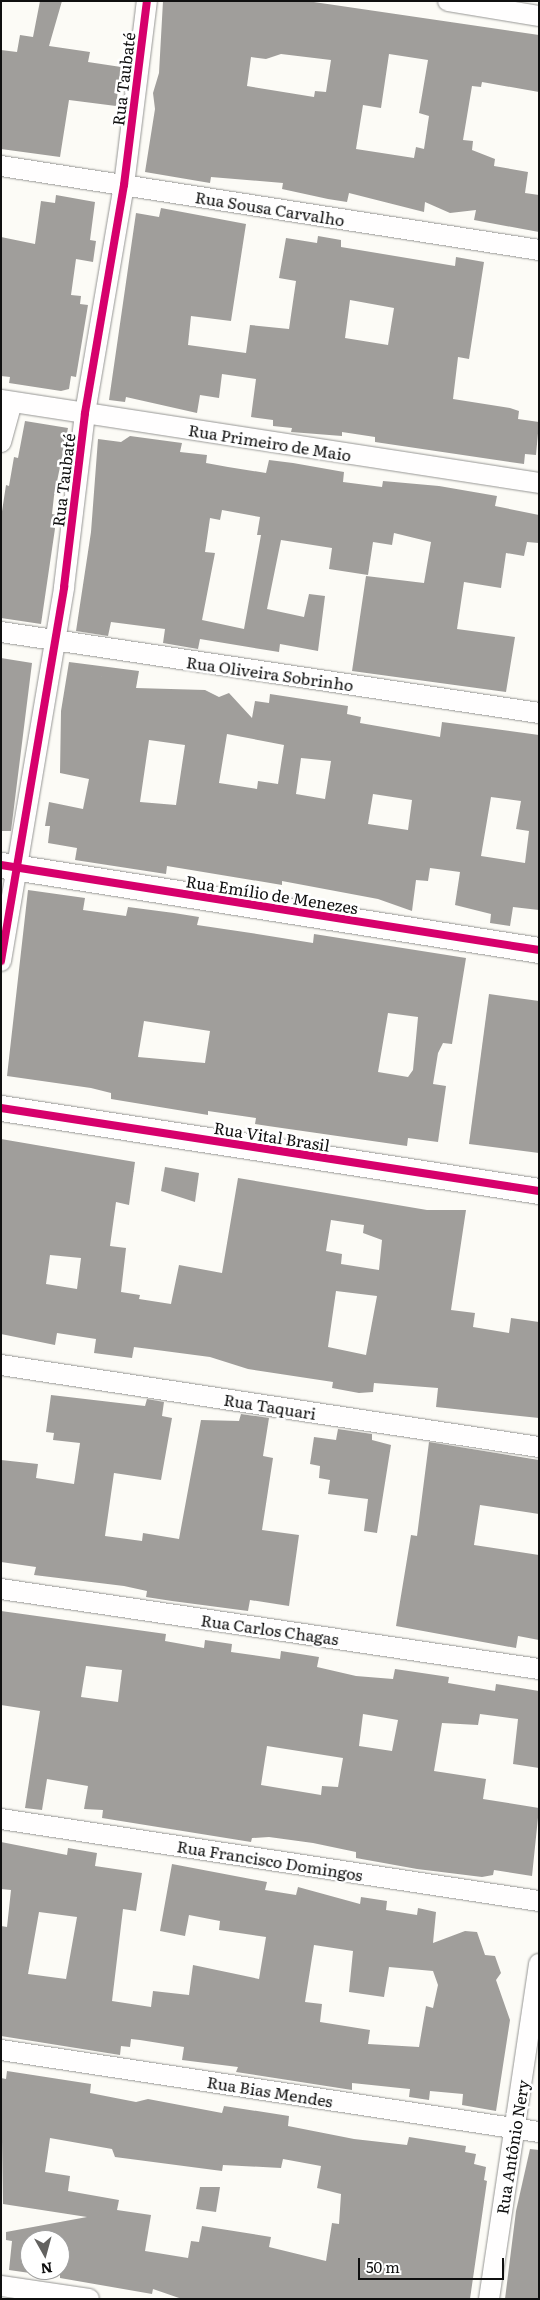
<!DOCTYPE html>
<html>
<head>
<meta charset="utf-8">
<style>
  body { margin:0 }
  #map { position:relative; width:540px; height:2300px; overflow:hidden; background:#fcfbf6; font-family:Literata,serif }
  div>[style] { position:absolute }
  .building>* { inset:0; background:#a09e9b }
  .roads { filter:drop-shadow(0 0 1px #969694) drop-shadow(0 0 1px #969694) }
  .minor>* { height:20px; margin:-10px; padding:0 10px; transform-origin:10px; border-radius:10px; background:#fffefe }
  .tertiary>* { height:25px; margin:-12.5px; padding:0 12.5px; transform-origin:12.5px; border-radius:12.5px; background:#fffefe }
  .cycleway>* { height:8px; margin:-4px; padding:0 4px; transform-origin:4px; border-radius:4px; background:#d6006c }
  span { translate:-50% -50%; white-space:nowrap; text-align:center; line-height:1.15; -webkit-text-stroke:5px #fff; paint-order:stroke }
  .street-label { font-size:16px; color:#101010 }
  .frame { position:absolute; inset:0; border:2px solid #101010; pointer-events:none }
  .north { position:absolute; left:20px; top:2230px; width:50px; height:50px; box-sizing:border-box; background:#fff; border:1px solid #9f9f9f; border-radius:50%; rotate:173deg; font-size:14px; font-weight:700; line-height:20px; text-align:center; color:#101010 }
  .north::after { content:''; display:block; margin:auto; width:18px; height:22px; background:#636260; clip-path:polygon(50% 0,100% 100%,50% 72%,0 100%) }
  .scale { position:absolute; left:358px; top:2258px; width:146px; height:22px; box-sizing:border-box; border:2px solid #101010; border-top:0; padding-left:6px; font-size:15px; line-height:18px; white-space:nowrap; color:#101010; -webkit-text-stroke:4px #fff; paint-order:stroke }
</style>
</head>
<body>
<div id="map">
  <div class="building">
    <div style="clip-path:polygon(40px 1px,62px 1px,49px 46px,90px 52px,88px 62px,121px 67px,116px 106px,69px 100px,60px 157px,1px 149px,1px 50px,17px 52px,20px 35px,33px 37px)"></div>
    <div style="clip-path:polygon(evenodd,163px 1px,307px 1px,539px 35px,539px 92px,482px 82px,481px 87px,472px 86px,463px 140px,473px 141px,472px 150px,495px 159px,494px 166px,528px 172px,525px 193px,539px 195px,539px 232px,474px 220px,476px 210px,450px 213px,425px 202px,424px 212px,349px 193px,347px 202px,328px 199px,282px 189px,283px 183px,211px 177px,210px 183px,145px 172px,155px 109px,153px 93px,159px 73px,163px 1px,281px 54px,331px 60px,326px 92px,315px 91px,314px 97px,247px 86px,251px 57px,266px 59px,281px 54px,163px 1px,389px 54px,428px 60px,419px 113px,429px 116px,424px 149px,416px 147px,414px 158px,356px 149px,363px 105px,381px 108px,389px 54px)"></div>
    <div style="clip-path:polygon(56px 195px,95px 202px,90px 240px,96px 241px,93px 262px,76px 259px,71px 295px,81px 296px,80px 304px,88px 305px,76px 377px,71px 376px,69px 389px,61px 391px,9px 383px,10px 377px,1px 376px,1px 237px,35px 244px,41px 201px,55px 203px)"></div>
    <div style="clip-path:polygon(evenodd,161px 208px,246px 224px,231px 321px,191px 316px,188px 345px,246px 353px,250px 325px,289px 329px,296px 281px,279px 278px,286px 238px,317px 243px,318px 236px,341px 240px,341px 247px,455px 266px,456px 257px,484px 262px,469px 359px,458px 357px,453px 399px,510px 408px,519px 411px,518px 419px,539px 422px,536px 455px,525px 454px,524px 464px,375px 442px,375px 437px,342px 432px,342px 436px,291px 432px,292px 428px,273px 426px,273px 420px,251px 417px,256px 379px,222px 374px,219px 398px,200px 395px,197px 413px,126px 397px,125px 402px,109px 400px,136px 213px,159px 217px,161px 208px,350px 300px,394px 308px,388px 345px,345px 338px,350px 300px)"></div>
    <div style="clip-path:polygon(25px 421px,68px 428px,54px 496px,52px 514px,57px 515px,41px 624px,1px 618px,1px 518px,6px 485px,9px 486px,14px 457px,18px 458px)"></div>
    <div style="clip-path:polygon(evenodd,130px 436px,182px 443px,180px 452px,207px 455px,206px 463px,228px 467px,266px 473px,269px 460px,293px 463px,344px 472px,343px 482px,382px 487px,383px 481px,439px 486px,497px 496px,495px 506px,539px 515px,539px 543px,527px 542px,524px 556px,506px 553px,501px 588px,464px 582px,457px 629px,515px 637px,506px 692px,352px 671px,366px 576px,424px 583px,431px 542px,394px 533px,392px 545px,373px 542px,368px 575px,329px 569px,332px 548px,281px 540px,267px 609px,304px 617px,309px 594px,325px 596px,318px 651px,280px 644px,279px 652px,200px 639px,198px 649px,163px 643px,165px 629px,111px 622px,108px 636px,76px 631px,91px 532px,98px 439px,121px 442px,130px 436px,222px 510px,260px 517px,257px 535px,261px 535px,244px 629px,202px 620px,215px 553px,205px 552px,210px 518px,220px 520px,222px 510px)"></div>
    <div style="clip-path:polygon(1px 658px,32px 663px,11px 831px,1px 831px)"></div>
    <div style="clip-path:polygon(evenodd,69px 662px,139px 671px,136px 688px,205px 690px,219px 697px,229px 693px,252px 718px,255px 701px,269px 703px,270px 694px,348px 706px,347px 714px,361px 717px,360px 723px,440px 737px,442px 722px,539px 735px,539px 910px,513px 907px,510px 926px,490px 923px,491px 914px,455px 905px,460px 872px,430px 868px,428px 881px,416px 880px,412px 911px,378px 899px,282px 881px,282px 885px,167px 866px,166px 874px,75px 860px,77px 848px,48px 843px,50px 826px,45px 826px,49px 802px,83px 809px,89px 779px,60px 773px,61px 711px,69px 662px,227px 734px,284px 745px,278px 784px,258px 781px,257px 789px,219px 783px,227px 734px,69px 662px,149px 740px,185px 745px,176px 805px,140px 802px,149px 740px,69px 662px,301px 758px,331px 761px,325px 799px,296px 794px,301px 758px,69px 662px,373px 794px,412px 800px,408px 830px,368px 824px,373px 794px,69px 662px,491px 797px,521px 801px,516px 829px,529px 831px,525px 863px,481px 856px,491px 797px)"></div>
    <div style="clip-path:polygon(evenodd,28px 890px,85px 898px,83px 910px,126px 916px,128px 907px,174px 913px,199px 917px,197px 925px,257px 934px,313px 943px,314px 934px,466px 958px,452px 1044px,443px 1043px,438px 1053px,433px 1084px,446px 1086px,438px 1142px,408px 1138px,407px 1146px,268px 1126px,255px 1124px,256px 1118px,208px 1111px,208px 1115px,111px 1099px,111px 1093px,91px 1088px,7px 1076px,28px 890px,388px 1013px,418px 1017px,413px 1070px,408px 1077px,378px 1072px,388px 1013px,28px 890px,144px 1021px,210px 1031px,205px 1063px,138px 1057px,144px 1021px)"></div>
    <div style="clip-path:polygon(489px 994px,539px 1001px,539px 1153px,469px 1144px)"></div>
    <div style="clip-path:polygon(evenodd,1px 1139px,135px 1162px,129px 1205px,116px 1202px,110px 1246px,126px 1248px,121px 1292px,140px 1295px,139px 1299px,171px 1304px,179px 1265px,222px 1273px,238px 1178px,427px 1210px,466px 1210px,451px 1310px,475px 1313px,473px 1327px,509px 1333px,511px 1318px,539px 1322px,539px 1418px,436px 1407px,438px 1388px,374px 1383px,373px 1392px,359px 1393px,332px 1388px,333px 1382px,248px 1369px,210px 1357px,134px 1347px,132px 1358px,94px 1353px,96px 1339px,57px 1333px,55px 1345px,1px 1334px,1px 1139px,331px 1220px,364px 1225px,363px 1233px,382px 1240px,379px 1270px,341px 1264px,342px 1254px,326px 1251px,331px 1220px,1px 1139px,50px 1255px,81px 1258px,77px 1289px,46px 1284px,50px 1255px,1px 1139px,336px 1291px,377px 1296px,366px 1355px,328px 1347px,336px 1291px)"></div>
    <div style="clip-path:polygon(165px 1167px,199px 1173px,195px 1202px,161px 1191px)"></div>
    <div style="clip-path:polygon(51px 1395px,145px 1406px,147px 1399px,164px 1402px,162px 1416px,172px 1418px,161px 1480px,114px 1473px,105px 1536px,142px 1541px,143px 1533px,179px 1539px,201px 1420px,239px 1421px,241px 1414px,269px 1418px,263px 1456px,273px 1458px,262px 1530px,299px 1535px,289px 1606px,250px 1600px,248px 1611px,172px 1601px,146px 1597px,147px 1591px,124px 1586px,34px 1575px,36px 1567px,1px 1562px,1px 1460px,38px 1464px,36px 1478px,74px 1484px,80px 1443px,53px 1440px,54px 1433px,46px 1432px)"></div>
    <div style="clip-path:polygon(338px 1429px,372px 1434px,372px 1440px,391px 1445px,377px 1533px,364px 1531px,368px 1499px,328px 1494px,330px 1480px,319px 1478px,320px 1466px,310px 1464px,314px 1437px,336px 1440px)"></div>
    <div style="clip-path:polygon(429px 1442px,539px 1460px,539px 1514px,480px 1505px,474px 1545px,539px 1555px,539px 1640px,518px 1636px,516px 1648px,396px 1626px,411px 1535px,417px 1536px)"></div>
    <div style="clip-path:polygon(evenodd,1px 1611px,166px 1634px,165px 1641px,204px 1648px,205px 1640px,232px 1644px,231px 1652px,280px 1659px,281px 1651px,319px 1657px,317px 1667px,356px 1676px,393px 1679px,395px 1669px,449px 1677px,448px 1683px,495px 1691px,496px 1684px,539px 1691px,539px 1768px,513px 1764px,518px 1719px,480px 1714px,478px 1725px,442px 1723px,434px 1771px,486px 1779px,483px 1799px,539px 1808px,532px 1876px,494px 1870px,493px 1875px,482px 1877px,417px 1869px,356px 1858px,356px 1852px,313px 1843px,269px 1837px,252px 1838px,251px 1842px,102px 1818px,103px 1810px,84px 1809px,88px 1786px,47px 1779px,42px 1810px,25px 1808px,40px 1711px,1px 1705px,1px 1611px,86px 1666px,122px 1670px,118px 1702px,81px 1697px,86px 1666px,1px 1611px,363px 1714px,398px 1720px,392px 1751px,359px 1746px,363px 1714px,1px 1611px,267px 1746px,343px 1758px,338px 1787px,322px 1786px,321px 1795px,261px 1785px,267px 1746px)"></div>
    <div style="clip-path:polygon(evenodd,1px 1842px,67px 1855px,68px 1848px,97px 1853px,95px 1866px,142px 1873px,136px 1911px,123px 1909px,112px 2001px,151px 2007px,153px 1991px,189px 1995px,193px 1965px,259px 1979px,266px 1937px,219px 1930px,220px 1921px,189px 1915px,185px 1936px,160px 1931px,172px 1864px,267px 1882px,265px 1890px,296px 1895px,298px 1887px,360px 1904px,361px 1897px,387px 1901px,386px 1910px,417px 1915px,418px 1908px,436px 1912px,433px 1943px,465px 1931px,477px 1932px,485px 1955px,495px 1956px,501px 1973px,496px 1980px,510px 2020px,496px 2111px,462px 2105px,463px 2094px,430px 2091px,429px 2100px,409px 2097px,410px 2089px,352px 2083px,352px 2090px,236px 2072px,238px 2067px,182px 2060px,184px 2047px,140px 2040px,131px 2039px,130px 2047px,121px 2046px,120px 2055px,1px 2036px,1px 1926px,7px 1927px,11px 1890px,1px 1889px,1px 1842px,39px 1912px,77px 1917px,66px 1979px,28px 1974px,39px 1912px,1px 1842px,314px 1945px,353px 1951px,349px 1992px,384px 1997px,389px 1967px,433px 1971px,438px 1985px,433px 2008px,426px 2006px,419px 2047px,368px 2044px,370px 2030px,320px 2022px,322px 2004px,305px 2002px,314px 1945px)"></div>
    <div style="clip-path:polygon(evenodd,7px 2071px,91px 2084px,90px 2093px,136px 2102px,148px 2099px,222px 2113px,224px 2106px,289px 2116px,288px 2126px,354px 2139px,407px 2145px,409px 2137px,466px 2146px,465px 2152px,476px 2154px,474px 2164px,486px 2167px,484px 2180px,487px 2181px,470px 2299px,182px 2299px,153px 2289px,152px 2294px,60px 2278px,60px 2240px,30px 2240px,30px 2273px,9px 2270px,12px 2241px,6px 2240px,6px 2232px,87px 2217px,3px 2204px,1px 2078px,6px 2079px,7px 2071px,50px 2138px,112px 2149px,115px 2157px,222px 2171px,223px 2165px,281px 2168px,283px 2159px,321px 2166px,317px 2188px,341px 2194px,339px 2224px,332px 2223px,326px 2261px,269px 2247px,271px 2237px,202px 2226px,199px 2242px,191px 2241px,188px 2258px,145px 2251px,151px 2215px,117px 2210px,119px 2200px,68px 2191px,70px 2176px,45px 2172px,50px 2138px)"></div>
    <div style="clip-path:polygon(530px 2149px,539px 2150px,539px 2299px,505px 2299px,516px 2211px)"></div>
    <div style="clip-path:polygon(200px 2187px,220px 2187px,216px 2212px,196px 2209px)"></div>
  </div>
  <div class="roads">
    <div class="minor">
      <div style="left:448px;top:1px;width:92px;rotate:9.4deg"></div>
      <div style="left:1px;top:166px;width:545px;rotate:8.87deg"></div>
      <div style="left:1px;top:400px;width:544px;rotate:8.77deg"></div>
      <div style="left:1px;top:442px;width:41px;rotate:-74.6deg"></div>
      <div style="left:1px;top:632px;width:544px;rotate:8.56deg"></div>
      <div style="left:1px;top:961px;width:379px;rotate:-80.4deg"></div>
      <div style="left:64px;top:587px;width:175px;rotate:-83.1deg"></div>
      <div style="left:85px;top:413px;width:231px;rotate:-80.3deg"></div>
      <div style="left:124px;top:185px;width:185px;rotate:-82.9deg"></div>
      <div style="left:1px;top:1365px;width:544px;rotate:8.67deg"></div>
      <div style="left:1px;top:1589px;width:544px;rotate:8.46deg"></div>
      <div style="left:1px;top:1819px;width:544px;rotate:8.67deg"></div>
      <div style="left:1px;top:2050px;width:544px;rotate:8.67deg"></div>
      <div style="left:1px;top:2286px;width:89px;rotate:8.4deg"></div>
      <div style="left:489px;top:2299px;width:339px;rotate:-81.5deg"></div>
    </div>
    <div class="tertiary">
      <div style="left:1px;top:865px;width:545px;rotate:8.98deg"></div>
      <div style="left:1px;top:1108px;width:544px;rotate:8.77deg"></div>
    </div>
  </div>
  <div class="cycleway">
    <div style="left:1px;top:865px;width:545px;rotate:8.98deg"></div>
    <div style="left:1px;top:961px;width:379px;rotate:-80.4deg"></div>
    <div style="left:64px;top:587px;width:175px;rotate:-83.1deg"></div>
    <div style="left:85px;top:413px;width:231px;rotate:-80.3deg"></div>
    <div style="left:124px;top:185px;width:185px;rotate:-82.9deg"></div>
    <div style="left:1px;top:1108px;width:544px;rotate:8.77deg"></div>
  </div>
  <div class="street-label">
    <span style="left:123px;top:79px;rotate:-83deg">Rua Taubaté</span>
    <span style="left:270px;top:208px;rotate:9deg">Rua Sousa Carvalho</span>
    <span style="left:270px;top:442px;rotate:9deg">Rua Primeiro de Maio</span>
    <span style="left:63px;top:480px;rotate:-83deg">Rua Taubaté</span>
    <span style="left:270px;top:673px;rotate:8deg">Rua Oliveira Sobrinho</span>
    <span style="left:272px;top:894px;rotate:9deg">Rua Emílio de Menezes</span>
    <span style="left:272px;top:1136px;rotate:9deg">Rua Vital Brasil</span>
    <span style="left:270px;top:1406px;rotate:9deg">Rua Taquari</span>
    <span style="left:270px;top:1629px;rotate:8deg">Rua Carlos Chagas</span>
    <span style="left:270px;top:1860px;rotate:9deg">Rua Francisco Domingos</span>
    <span style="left:270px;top:2091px;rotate:9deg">Rua Bias Mendes</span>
    <span style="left:512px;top:2147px;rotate:-81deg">Rua Antônio Nery</span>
  </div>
  <div class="frame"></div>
  <div class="north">N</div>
  <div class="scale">50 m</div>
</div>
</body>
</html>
